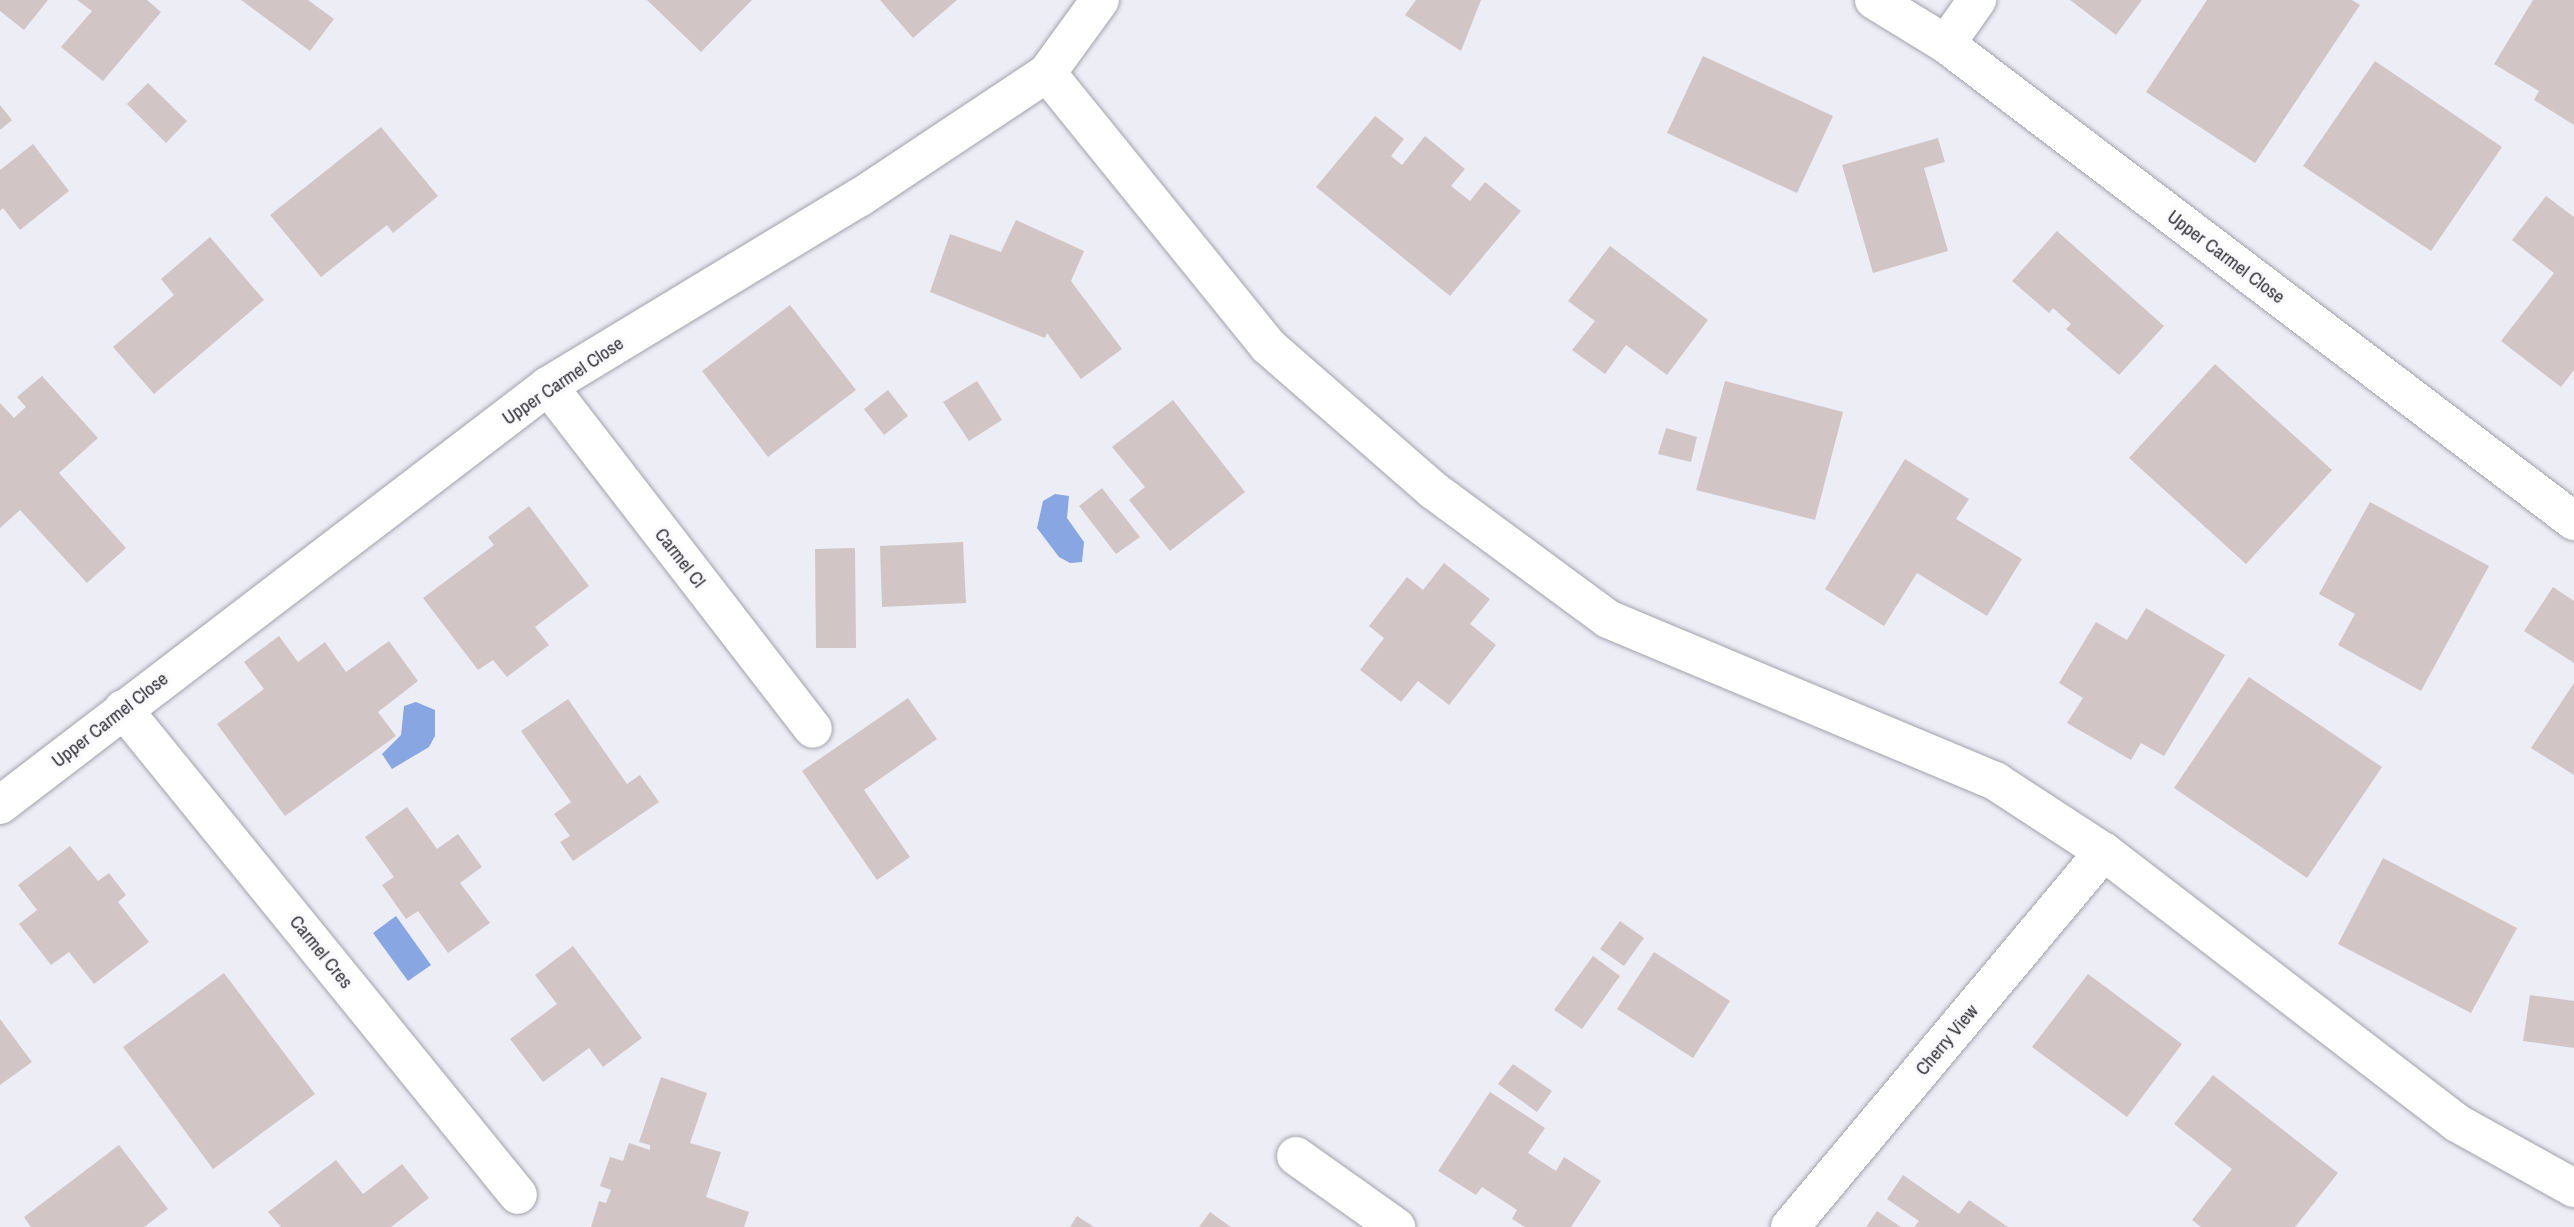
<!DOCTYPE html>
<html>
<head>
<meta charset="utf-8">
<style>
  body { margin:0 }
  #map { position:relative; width:2574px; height:1227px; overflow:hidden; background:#ededf6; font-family:"Archivo Narrow",sans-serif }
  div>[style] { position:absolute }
  .water>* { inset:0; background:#87a6e2 }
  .building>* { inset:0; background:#d1c6c5 }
  .roads { filter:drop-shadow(0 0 2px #a2a2ab) drop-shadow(0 0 2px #a2a2ab) }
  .street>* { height:38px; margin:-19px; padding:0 19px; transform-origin:19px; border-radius:19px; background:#fff }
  span { translate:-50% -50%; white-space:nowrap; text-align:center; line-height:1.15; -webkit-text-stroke:7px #fbfbff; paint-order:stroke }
  .street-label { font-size:19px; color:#333236 }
</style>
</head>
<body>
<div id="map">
  <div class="water">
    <div style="clip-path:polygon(1055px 494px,1069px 496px,1067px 518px,1084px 542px,1082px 562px,1070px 563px,1059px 557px,1037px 528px,1043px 501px)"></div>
    <div style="clip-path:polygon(416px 702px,435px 710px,435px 736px,429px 747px,392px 769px,382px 754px,401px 735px,404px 706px)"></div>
    <div style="clip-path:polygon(396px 916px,431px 965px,408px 981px,373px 933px)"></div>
  </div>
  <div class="building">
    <div style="clip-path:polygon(0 0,48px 0,24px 30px,0 11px)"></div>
    <div style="clip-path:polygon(77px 0,147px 0,161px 12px,103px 81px,61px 47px,92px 11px)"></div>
    <div style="clip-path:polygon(241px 0,308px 0,334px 19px,310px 51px)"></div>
    <div style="clip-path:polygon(647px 0,752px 0,701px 52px)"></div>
    <div style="clip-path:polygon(880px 0,957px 0,913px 38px)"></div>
    <div style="clip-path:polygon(1416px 0,1481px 0,1461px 51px,1405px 15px)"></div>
    <div style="clip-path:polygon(2070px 0,2142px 0,2116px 35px)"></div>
    <div style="clip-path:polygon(2207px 0,2352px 0,2360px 5px,2255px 163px,2146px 92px)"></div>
    <div style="clip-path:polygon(2533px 0,2574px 0,2574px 125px,2534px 100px,2539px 91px,2494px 64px)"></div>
    <div style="clip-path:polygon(1703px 56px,1833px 116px,1797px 193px,1667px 133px)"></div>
    <div style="clip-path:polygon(2375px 61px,2502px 147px,2431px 251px,2303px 166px)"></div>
    <div style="clip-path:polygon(148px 83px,187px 121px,166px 143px,127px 104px)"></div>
    <div style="clip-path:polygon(0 105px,12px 120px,0 130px)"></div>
    <div style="clip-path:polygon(1375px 116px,1404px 139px,1391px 156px,1402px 165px,1425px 136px,1465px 169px,1451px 186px,1470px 201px,1485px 182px,1521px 211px,1450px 296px,1316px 187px)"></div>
    <div style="clip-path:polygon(381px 127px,438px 196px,393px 233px,387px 225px,321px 277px,270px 215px)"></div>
    <div style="clip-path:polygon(1938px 138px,1945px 162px,1924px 168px,1948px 251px,1873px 273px,1842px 165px)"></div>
    <div style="clip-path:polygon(33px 144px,69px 191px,20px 230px,3px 208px,0 211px,0 170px)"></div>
    <div style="clip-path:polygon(2546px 196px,2574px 217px,2574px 370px,2561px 387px,2501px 341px,2554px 273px,2512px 240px)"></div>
    <div style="clip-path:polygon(1016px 220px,1084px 251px,1071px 281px,1122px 349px,1081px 379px,1047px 333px,1045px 338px,930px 292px,950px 234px,1001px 252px)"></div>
    <div style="clip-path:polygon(2057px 231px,2164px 326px,2119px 375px,2066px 329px,2071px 324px,2053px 308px,2049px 313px,2012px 281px)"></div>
    <div style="clip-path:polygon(210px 237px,264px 300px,154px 394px,113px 347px,174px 295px,161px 279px)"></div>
    <div style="clip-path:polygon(1610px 246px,1708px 320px,1667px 375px,1626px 345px,1605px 374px,1572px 350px,1595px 321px,1568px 301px)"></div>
    <div style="clip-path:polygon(790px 305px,856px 390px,768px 457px,702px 371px)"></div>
    <div style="clip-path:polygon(2215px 364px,2332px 470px,2246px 564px,2129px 458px)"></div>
    <div style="clip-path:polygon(42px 376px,98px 438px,59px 473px,126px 548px,87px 583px,20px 510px,0 528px,0 403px,14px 418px,26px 407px,17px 397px)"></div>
    <div style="clip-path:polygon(977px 381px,1002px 420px,969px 441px,943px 402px)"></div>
    <div style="clip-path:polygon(1725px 381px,1843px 412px,1815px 520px,1696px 490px)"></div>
    <div style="clip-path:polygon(888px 390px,908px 416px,884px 435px,864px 409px)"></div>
    <div style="clip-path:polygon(1173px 400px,1245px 492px,1170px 551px,1129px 500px,1145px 487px,1112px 447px)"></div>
    <div style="clip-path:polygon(1666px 428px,1697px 437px,1691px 462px,1658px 454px)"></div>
    <div style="clip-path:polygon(1905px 459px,1969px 499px,1956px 519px,2022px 559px,1987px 616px,1917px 573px,1884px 626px,1825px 589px)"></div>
    <div style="clip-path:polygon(1102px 488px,1140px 537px,1116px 554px,1079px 506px)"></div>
    <div style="clip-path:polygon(2370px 502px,2489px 566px,2421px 691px,2338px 645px,2355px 614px,2319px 594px)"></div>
    <div style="clip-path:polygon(529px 506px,589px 586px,535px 627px,549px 645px,507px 677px,493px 660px,478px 670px,423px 598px,494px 545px,488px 537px)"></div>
    <div style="clip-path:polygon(963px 542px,966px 603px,882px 607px,880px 546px)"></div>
    <div style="clip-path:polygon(855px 548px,856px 648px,816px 648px,815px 549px)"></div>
    <div style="clip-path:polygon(1444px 563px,1490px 599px,1470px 624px,1496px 645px,1449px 705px,1418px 681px,1401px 702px,1360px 670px,1384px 638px,1369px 626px,1407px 577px,1423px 590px)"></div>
    <div style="clip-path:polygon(2553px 587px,2574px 601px,2574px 663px,2524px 631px)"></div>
    <div style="clip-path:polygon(2146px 608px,2225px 655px,2164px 756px,2141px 743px,2131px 760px,2067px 723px,2083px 698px,2059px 683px,2096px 622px,2127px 640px)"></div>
    <div style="clip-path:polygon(279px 636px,298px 662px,325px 642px,346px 672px,389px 641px,418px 681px,378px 712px,396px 736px,285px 816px,217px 724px,264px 689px,244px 662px)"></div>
    <div style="clip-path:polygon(2249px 677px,2382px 767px,2307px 878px,2174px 788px)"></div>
    <div style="clip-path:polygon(2574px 683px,2574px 775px,2531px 748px)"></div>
    <div style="clip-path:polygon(908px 698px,937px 739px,864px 790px,910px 857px,877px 880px,802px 771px)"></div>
    <div style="clip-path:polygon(568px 699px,627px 784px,640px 775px,659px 802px,573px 861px,560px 842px,570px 836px,554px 814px,571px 802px,521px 731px)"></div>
    <div style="clip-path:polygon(407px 807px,437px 849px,458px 834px,482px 867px,460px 883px,490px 923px,448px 953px,418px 911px,406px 919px,382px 885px,394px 877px,365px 837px)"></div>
    <div style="clip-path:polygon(70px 846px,98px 881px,109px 873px,126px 895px,118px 902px,149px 942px,94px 984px,69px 952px,51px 965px,19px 924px,37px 910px,18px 885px)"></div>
    <div style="clip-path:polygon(2383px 858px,2517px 928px,2471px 1013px,2338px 944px)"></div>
    <div style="clip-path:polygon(1620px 921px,1644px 938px,1624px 966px,1600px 949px)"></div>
    <div style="clip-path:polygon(573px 946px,642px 1038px,603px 1067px,589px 1048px,543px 1082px,510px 1039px,557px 1004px,535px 975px)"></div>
    <div style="clip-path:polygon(1654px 952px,1730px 1001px,1693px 1058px,1617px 1009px)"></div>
    <div style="clip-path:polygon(1593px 956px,1620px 976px,1582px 1029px,1554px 1010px)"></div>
    <div style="clip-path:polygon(224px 973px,315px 1094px,213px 1169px,123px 1047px)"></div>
    <div style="clip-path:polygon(2088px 974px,2182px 1044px,2127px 1117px,2032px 1047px)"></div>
    <div style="clip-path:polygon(2530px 995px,2574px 1001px,2574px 1048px,2523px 1041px)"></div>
    <div style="clip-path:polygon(0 1019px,32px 1062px,0 1085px)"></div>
    <div style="clip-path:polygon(1513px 1064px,1552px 1091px,1537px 1112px,1498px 1084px)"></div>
    <div style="clip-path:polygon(2213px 1075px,2338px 1173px,2295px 1227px,2201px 1227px,2192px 1220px,2232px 1169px,2174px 1124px)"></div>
    <div style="clip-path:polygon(661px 1077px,707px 1093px,690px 1143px,721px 1152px,706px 1197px,749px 1212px,744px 1227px,591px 1227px,599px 1201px,606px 1203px,611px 1190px,600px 1186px,610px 1157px,623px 1161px,629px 1143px,650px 1150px,650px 1145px,639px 1142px)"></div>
    <div style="clip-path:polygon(1490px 1092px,1545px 1128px,1528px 1153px,1556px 1171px,1564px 1157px,1601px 1181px,1571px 1227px,1525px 1227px,1512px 1219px,1517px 1210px,1482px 1187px,1476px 1195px,1438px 1171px)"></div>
    <div style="clip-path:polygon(119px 1145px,168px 1209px,144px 1227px,31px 1227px,24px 1217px)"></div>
    <div style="clip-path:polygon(336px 1160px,363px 1194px,402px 1164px,429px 1198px,391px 1227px,281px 1227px,268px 1212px)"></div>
    <div style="clip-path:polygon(1903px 1175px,1959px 1214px,1969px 1200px,2008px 1227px,1914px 1227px,1919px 1221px,1887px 1199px)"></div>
    <div style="clip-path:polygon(1877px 1211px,1901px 1227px,1866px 1227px)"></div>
    <div style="clip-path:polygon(1210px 1212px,1231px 1227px,1199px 1227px)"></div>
    <div style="clip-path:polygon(1077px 1216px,1094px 1227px,1070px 1227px)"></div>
  </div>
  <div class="roads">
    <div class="street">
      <div style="left:1874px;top:0;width:84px;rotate:31.4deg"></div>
      <div style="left:1946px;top:44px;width:789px;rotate:37.22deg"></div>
      <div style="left:1946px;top:44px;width:54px;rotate:-54.8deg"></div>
      <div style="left:1047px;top:73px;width:351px;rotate:51deg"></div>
      <div style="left:1268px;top:346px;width:219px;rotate:41.1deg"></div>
      <div style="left:1433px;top:490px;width:217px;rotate:36.4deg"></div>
      <div style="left:1608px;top:619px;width:420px;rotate:22.7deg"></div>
      <div style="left:1995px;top:781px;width:130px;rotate:33.1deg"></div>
      <div style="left:2104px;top:852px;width:445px;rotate:37.5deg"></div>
      <div style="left:2457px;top:1123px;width:134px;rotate:29.1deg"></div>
      <div style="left:548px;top:386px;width:433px;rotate:52.3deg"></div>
      <div style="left:123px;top:709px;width:626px;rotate:50.9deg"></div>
      <div style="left:0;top:805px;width:690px;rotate:-37.4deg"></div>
      <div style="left:548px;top:386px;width:363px;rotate:-31.2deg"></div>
      <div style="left:859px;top:198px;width:226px;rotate:-33.6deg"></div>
      <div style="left:1047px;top:73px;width:90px;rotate:-54deg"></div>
      <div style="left:1296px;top:1156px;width:123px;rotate:35.4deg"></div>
      <div style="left:1790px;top:1227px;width:489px;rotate:-50.1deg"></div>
    </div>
  </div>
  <div class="street-label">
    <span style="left:2226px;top:257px;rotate:37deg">Upper Carmel Close</span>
    <span style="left:563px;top:381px;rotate:-34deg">Upper Carmel Close</span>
    <span style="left:680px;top:558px;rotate:52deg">Carmel Cl</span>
    <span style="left:110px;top:720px;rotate:-38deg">Upper Carmel Close</span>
    <span style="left:321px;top:952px;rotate:51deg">Carmel Cres</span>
    <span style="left:1947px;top:1040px;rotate:-50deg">Cherry View</span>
  </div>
</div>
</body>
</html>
